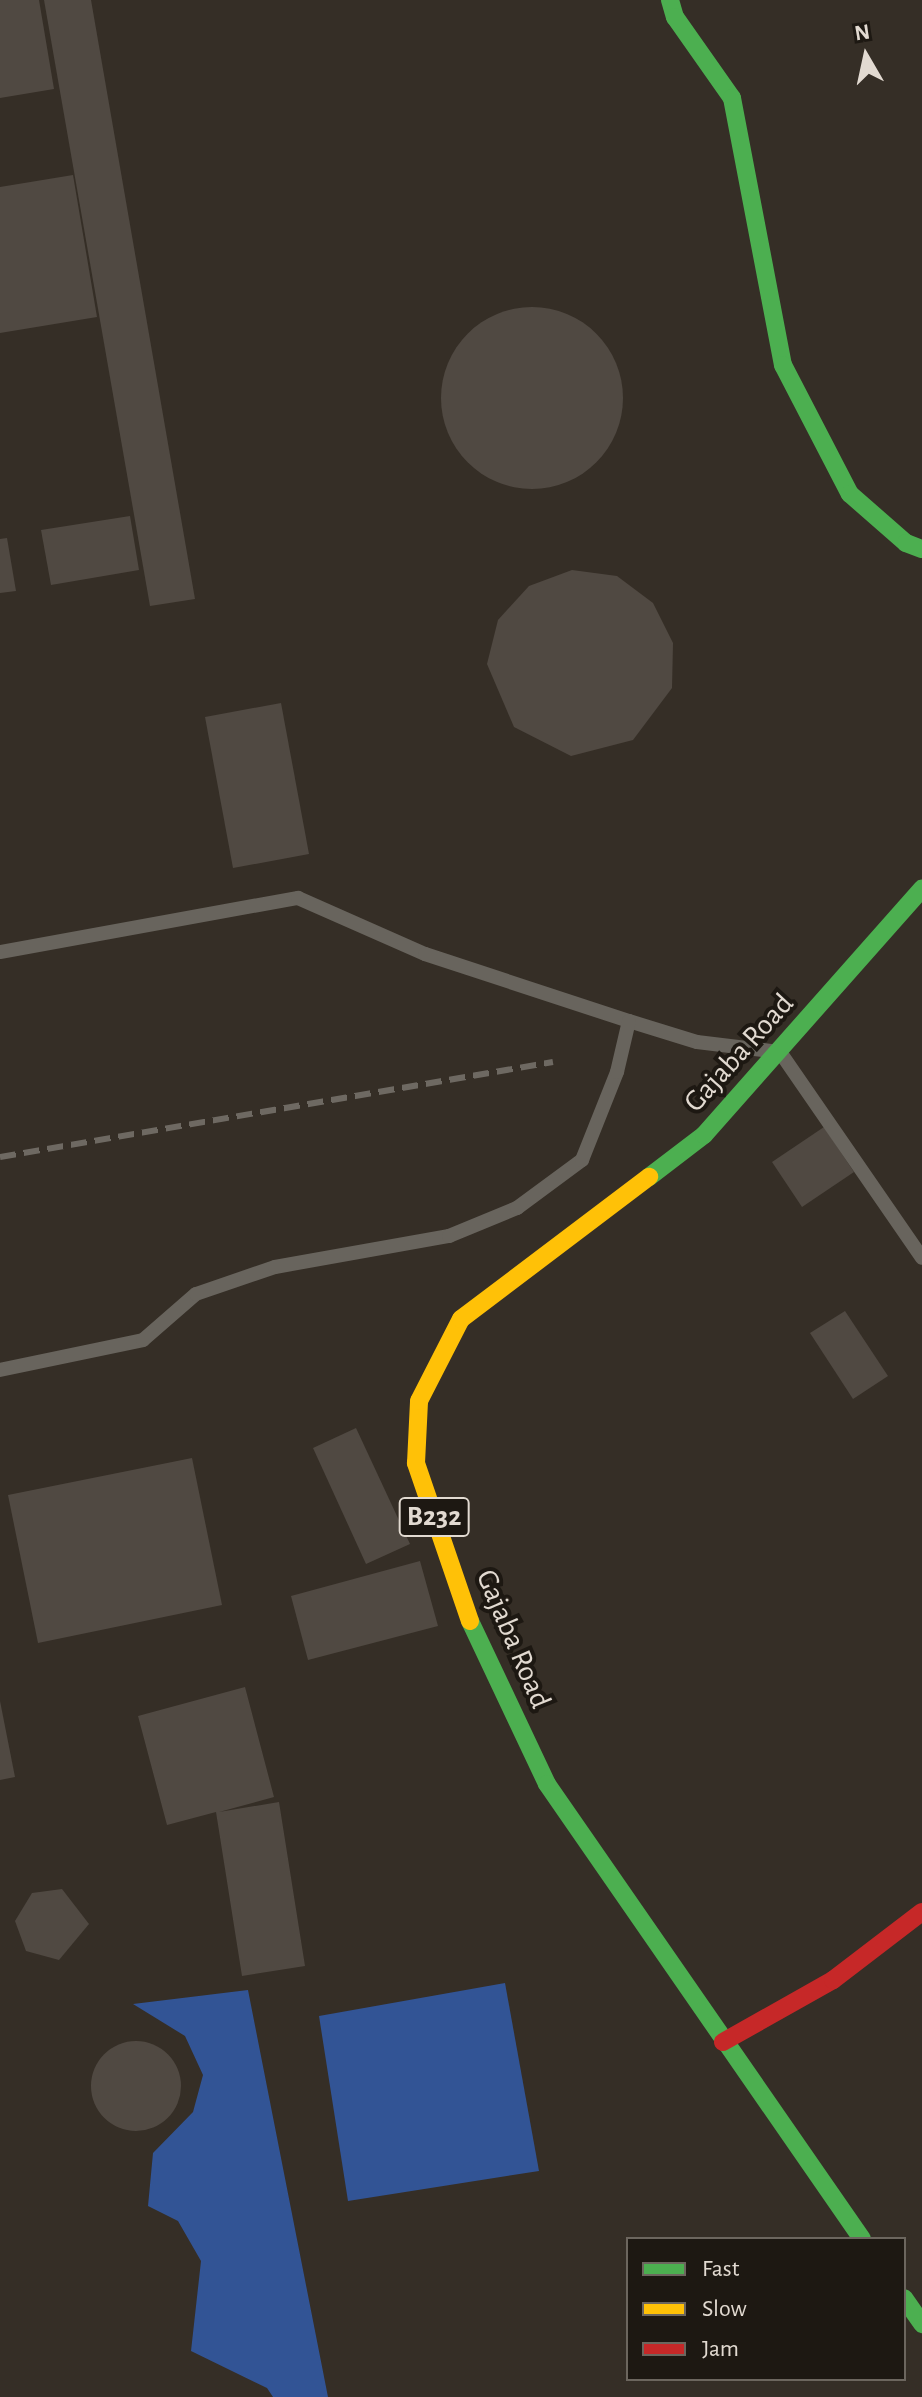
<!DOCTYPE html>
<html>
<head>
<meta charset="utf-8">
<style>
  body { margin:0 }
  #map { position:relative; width:922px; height:2397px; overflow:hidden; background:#352e26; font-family:"Alegreya Sans",sans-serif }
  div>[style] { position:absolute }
  .water>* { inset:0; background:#325495 }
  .building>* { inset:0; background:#504942 }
  .round { border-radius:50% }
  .lane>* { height:14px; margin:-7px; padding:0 7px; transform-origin:7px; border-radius:7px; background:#68645d }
  .fast>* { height:18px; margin:-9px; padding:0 9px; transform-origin:9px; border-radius:9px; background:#4caf50 }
  .slow>* { height:18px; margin:-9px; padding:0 9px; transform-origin:9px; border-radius:9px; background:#ffc107 }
  .jam>* { height:18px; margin:-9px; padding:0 9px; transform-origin:9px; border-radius:9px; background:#c62828 }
  .rail>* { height:6px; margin-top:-3px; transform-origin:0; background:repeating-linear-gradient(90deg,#6e6962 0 16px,transparent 0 24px) }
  span { translate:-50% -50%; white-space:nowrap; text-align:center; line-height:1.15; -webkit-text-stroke:8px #1d1812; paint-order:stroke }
  .shield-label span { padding:2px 6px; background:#1d1812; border:2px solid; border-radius:6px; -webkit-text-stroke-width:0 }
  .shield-label { font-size:28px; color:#e2dad1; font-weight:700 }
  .street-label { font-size:30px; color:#e2dad1 }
  .legend { position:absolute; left:626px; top:2237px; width:280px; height:144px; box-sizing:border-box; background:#1d1812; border:2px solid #6c665e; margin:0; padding:10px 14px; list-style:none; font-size:24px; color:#e2dad1 }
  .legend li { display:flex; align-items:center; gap:16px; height:40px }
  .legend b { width:40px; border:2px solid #6c665e }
  .north { position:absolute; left:826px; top:16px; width:80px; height:80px; -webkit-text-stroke:6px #1d1812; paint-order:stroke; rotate:351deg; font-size:22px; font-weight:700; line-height:32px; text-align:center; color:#e2dad1 }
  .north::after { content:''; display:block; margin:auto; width:28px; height:36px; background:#e2dad1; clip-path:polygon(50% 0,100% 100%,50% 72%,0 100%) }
</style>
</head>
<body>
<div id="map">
  <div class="water">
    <div style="clip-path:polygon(505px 1983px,539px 2171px,348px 2201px,319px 2016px)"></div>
    <div style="clip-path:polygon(248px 1990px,328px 2397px,273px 2397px,267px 2388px,191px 2351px,201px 2261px,178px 2221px,148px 2206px,153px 2153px,193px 2112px,203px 2075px,185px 2036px,133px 2004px)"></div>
  </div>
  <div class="building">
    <div style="clip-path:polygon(0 0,39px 0,54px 89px,0 98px)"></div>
    <div style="clip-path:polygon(44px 0,91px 0,195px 599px,150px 606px)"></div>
    <div style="clip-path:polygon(73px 175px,97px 317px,0 333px,0 187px)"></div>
    <div class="round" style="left:441px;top:307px;width:182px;height:182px"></div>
    <div style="clip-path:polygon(130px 516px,139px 570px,51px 585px,41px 530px)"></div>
    <div style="clip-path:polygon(7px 538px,16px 591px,0 593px,0 539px)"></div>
    <div style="clip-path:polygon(572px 570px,617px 576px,653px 603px,673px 643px,672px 688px,633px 740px,571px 756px,514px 727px,487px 664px,498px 620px,529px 586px)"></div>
    <div style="clip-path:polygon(281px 703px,309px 854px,233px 868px,205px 717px)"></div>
    <div style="clip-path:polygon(824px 1127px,854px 1172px,802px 1207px,772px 1162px)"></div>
    <div style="clip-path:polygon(845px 1311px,888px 1376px,853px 1399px,810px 1333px)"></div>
    <div style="clip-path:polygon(356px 1428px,410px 1544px,366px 1564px,313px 1448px)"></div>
    <div style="clip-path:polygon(192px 1458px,222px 1605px,38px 1643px,8px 1495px)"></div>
    <div style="clip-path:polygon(420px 1561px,438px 1626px,308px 1660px,291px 1596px)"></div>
    <div style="clip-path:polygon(245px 1687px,274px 1797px,219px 1812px,279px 1802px,305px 1966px,242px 1976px,216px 1812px,167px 1825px,138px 1716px)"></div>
    <div style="clip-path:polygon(0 1701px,15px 1777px,0 1780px)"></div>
    <div style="clip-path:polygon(62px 1889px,89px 1924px,59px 1960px,26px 1951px,15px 1921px,32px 1893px)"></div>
    <div class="round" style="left:91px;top:2041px;width:90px;height:90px"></div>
  </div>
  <div class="lane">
    <div style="left:0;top:952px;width:303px;rotate:-10.3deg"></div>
    <div style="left:298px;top:898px;width:139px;rotate:23.8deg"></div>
    <div style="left:425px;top:954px;width:215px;rotate:18.2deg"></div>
    <div style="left:629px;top:1021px;width:71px;rotate:17.2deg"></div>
    <div style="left:697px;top:1042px;width:84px;rotate:6.9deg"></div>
    <div style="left:780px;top:1052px;width:250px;rotate:55.4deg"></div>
    <div style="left:0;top:1370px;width:146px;rotate:-11.8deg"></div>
    <div style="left:143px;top:1340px;width:70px;rotate:-41deg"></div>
    <div style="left:196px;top:1294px;width:83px;rotate:-18.9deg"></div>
    <div style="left:275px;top:1267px;width:177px;rotate:-10.1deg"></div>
    <div style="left:449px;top:1236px;width:74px;rotate:-22.4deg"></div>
    <div style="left:517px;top:1208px;width:81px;rotate:-36.4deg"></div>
    <div style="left:582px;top:1160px;width:95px;rotate:-68.3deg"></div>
    <div style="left:617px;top:1072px;width:52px;rotate:-76.8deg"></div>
  </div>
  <div class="fast">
    <div style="left:670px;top:0;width:18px;rotate:74deg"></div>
    <div style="left:675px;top:17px;width:99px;rotate:54.9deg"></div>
    <div style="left:732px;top:98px;width:272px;rotate:79.2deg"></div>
    <div style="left:783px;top:365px;width:145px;rotate:62.6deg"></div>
    <div style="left:850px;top:494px;width:74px;rotate:41.2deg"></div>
    <div style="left:906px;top:543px;width:17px;rotate:21deg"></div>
    <div style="left:649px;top:1177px;width:69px;rotate:-37.4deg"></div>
    <div style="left:704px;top:1135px;width:329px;rotate:-48.5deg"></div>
    <div style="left:470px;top:1621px;width:180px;rotate:64.7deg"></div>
    <div style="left:547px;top:1784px;width:553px;rotate:55.3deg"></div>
    <div style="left:904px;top:2298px;width:32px;rotate:55deg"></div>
  </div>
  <div class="slow">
    <div style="left:470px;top:1621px;width:167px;rotate:-108.9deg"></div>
    <div style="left:416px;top:1463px;width:62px;rotate:-87.2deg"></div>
    <div style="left:419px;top:1401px;width:92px;rotate:-62.9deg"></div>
    <div style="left:461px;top:1319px;width:236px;rotate:-37.1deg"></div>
  </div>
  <div class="jam">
    <div style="left:723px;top:2042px;width:126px;rotate:-29.4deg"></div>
    <div style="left:833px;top:1980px;width:112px;rotate:-37.4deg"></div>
  </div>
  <div class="rail">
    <div style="left:0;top:1157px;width:561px;rotate:-9.75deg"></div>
  </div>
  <div class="shield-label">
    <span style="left:434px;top:1517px">B232</span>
  </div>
  <div class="street-label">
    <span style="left:739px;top:1053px;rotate:-48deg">Gajaba Road</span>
    <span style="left:513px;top:1639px;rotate:67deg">Gajaba Road</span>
  </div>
  <ul class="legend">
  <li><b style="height:10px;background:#4caf50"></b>Fast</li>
  <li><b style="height:10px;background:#ffc107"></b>Slow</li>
  <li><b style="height:10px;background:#c62828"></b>Jam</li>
  </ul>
  <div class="north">N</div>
</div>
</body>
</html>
